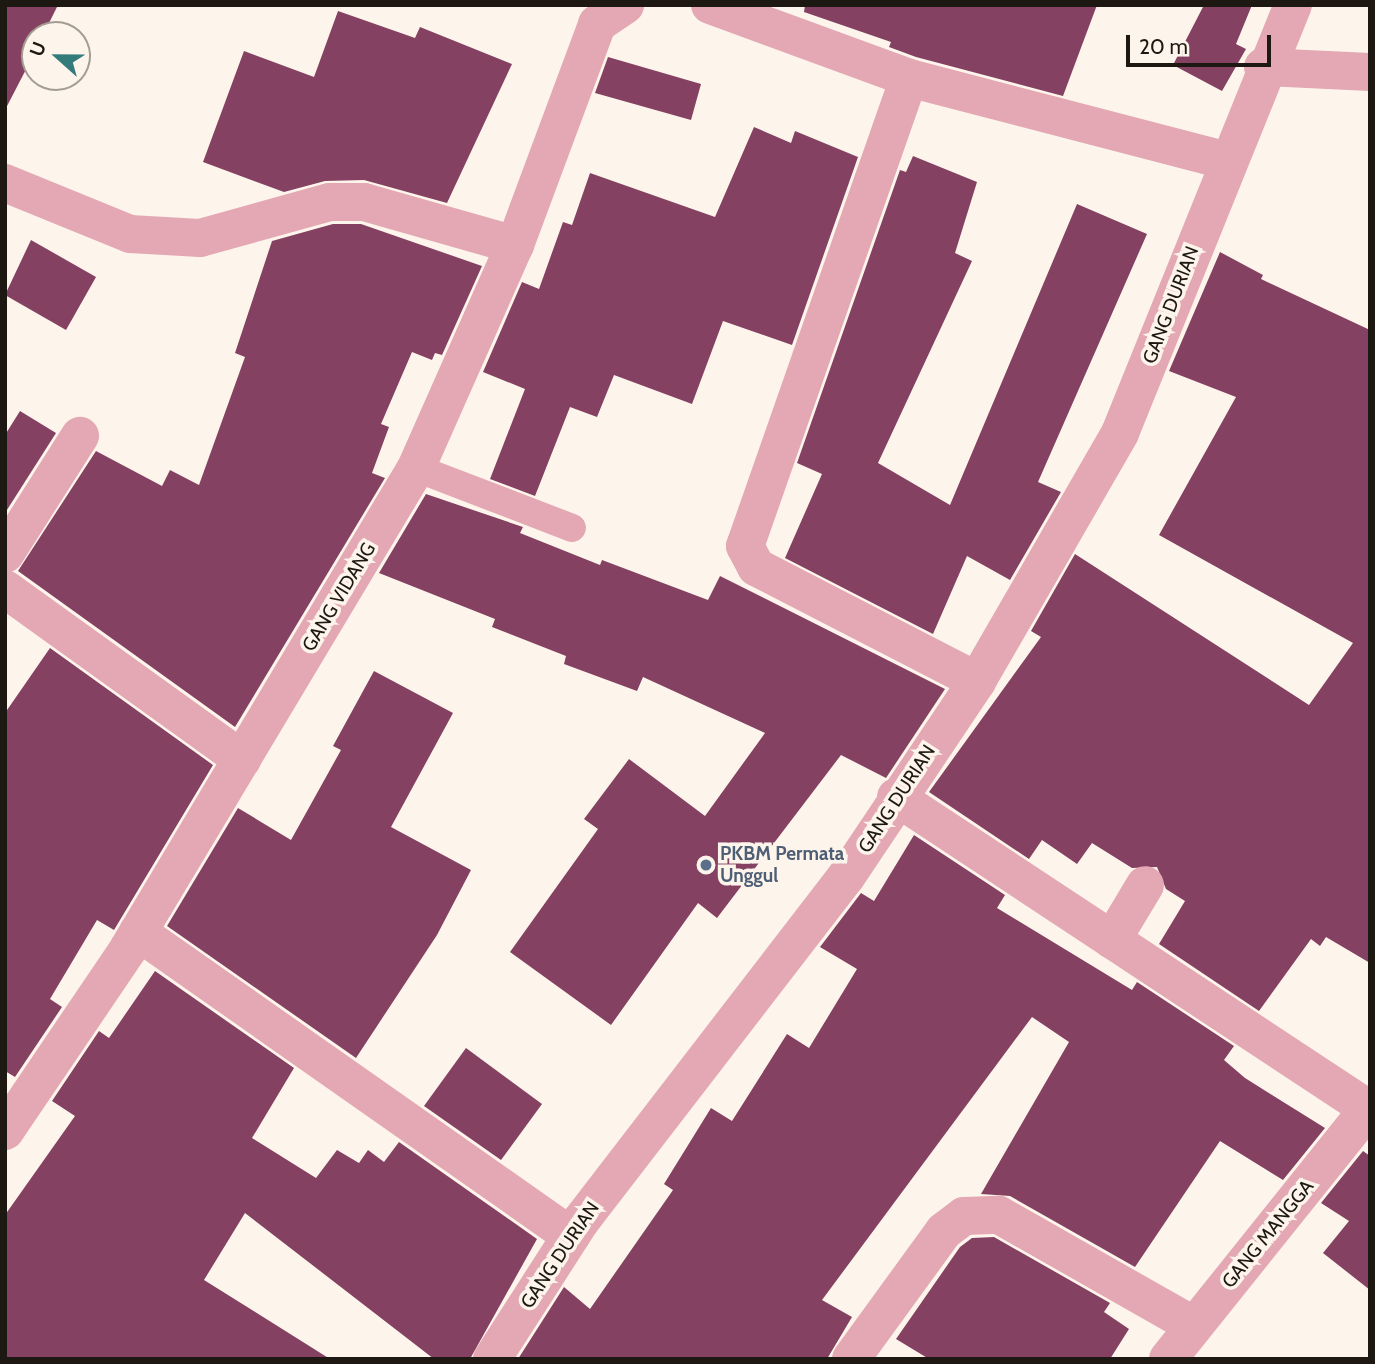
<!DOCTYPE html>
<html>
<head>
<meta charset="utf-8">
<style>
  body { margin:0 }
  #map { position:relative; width:1375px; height:1364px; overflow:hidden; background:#fdf5eb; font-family:Cabin,sans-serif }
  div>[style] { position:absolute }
  .building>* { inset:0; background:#844162 }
  .lane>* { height:28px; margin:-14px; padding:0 14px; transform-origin:14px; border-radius:14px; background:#e4a8b4 }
  .street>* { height:38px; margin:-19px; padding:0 19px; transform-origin:19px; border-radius:19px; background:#e4a8b4 }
  .dots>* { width:19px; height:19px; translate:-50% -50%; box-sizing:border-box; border:4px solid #fdf5eb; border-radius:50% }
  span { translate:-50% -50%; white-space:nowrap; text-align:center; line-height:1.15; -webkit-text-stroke:7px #fdf5eb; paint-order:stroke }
  .street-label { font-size:19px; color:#1d1812 }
  .service-label { font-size:19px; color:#4e5e75; font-weight:700 }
  .left { translate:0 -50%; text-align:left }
  .frame { position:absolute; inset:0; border:7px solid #1d1812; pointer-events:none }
  .north { position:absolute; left:21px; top:21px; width:70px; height:70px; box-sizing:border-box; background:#fdf5eb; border:2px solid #a39d94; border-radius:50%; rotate:291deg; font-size:19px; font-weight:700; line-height:28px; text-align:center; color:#1d1812 }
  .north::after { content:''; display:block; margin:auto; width:24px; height:32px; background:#337c7b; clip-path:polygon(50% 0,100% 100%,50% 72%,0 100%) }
  .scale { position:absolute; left:1126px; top:35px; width:145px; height:32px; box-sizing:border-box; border:4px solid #1d1812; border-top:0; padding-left:9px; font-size:21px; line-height:24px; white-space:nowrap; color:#1d1812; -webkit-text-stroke:5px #fdf5eb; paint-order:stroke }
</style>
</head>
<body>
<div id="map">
  <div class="building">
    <div style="clip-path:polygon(5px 5px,58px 5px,43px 35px,35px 35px,35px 52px,5px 110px)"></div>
    <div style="clip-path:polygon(805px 5px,1097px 5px,1063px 96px,916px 57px,889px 47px,891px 42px,804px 12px)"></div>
    <div style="clip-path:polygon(1204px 5px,1252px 5px,1236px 44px,1246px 49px,1222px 91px,1173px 65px)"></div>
    <div style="clip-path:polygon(338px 11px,415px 38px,420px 27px,512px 64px,447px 203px,364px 180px,325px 181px,284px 192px,203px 162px,244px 51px,314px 77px)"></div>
    <div style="clip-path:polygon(608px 57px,701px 84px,691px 120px,595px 93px)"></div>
    <div style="clip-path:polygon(754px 127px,791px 143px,795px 131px,858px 157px,792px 345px,723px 321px,692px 404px,614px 375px,597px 417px,570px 407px,535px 496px,490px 479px,525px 389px,483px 372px,522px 282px,539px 289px,563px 222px,572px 225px,590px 173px,715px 217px)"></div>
    <div style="clip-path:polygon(913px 156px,977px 182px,955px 253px,972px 261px,878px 463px,950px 505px,1077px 204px,1147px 234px,1038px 482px,1061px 492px,1010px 580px,967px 556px,933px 634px,785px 558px,822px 474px,797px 463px,900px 170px,906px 172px)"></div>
    <div style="clip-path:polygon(333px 224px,361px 224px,482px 266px,442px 355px,435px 353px,432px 360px,412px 352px,381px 424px,389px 427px,372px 473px,385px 478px,235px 727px,18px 571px,96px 451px,162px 486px,170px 470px,199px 485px,245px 357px,235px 353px,272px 241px)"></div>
    <div style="clip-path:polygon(31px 240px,96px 277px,66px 330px,5px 295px)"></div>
    <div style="clip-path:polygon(1220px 252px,1263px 275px,1261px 279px,1370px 330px,1370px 963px,1326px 937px,1320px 946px,1311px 939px,1259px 1011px,1159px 944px,1185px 901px,1166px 889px,1157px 867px,1132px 868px,1092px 843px,1077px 864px,1042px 840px,1029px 859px,929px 792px,1041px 637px,1031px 631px,1075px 554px,1309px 705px,1353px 643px,1159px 535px,1236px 397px,1169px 371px)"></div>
    <div style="clip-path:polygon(20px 411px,56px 433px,5px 513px,5px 435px)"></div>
    <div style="clip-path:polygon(426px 494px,523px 527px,520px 533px,600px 565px,602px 560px,708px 600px,720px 576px,945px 689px,886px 778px,841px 755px,717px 918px,698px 903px,611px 1025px,510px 952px,598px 829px,584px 819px,629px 759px,705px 816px,765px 733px,643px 677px,637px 691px,564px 664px,566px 656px,492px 627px,495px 619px,379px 573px)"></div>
    <div style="clip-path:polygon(50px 648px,213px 765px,114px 930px,97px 920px,50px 999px,62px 1007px,15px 1077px,5px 1071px,5px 713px)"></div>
    <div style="clip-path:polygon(374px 671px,453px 713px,391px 827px,471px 870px,437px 935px,356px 1058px,167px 926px,238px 808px,291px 840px,341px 750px,333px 746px)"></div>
    <div style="clip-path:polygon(914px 835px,1005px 895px,997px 908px,1132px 990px,1137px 982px,1234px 1046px,1224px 1060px,1245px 1078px,1325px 1128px,1283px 1180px,1220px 1141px,1135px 1267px,1010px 1196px,981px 1194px,1069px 1042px,1032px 1017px,822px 1300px,852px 1317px,827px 1359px,518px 1359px,564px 1287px,590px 1309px,673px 1190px,664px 1184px,711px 1108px,732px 1121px,787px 1034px,809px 1048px,857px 969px,820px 947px,861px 893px,874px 901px)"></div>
    <div style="clip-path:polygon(155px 971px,294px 1068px,252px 1138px,316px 1178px,337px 1150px,359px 1163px,368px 1150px,384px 1162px,399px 1142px,537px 1239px,470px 1359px,434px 1359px,245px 1213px,204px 1280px,330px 1359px,5px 1359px,5px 1215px,75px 1116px,52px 1101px,99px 1031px,109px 1038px)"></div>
    <div style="clip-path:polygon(466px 1048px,542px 1104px,501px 1160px,424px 1106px)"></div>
    <div style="clip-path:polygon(1363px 1151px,1370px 1156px,1370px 1290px,1323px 1253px,1349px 1221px,1321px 1203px)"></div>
    <div style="clip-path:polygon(994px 1237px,1110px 1303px,1104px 1312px,1129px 1329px,1110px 1359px,929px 1359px,896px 1339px,960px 1247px,972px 1238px)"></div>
  </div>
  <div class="lane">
    <div style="left:416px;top:468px;width:167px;rotate:21deg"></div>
  </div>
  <div class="street">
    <div style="left:710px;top:5px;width:212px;rotate:20.1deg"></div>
    <div style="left:909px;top:78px;width:329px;rotate:14.6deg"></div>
    <div style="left:597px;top:24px;width:34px;rotate:-34deg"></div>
    <div style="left:1263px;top:67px;width:107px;rotate:2.7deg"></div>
    <div style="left:909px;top:78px;width:496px;rotate:109.3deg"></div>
    <div style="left:745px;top:546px;width:24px;rotate:62deg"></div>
    <div style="left:756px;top:567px;width:249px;rotate:27.3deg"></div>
    <div style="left:5px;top:183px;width:135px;rotate:22.2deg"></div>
    <div style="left:130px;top:234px;width:70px;rotate:3.3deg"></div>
    <div style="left:200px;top:238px;width:135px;rotate:-15.5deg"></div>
    <div style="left:330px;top:202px;width:34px"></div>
    <div style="left:364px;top:202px;width:157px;rotate:15.9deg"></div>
    <div style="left:5px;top:554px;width:140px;rotate:-57.6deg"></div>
    <div style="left:5px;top:589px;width:292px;rotate:35.7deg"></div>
    <div style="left:896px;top:797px;width:568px;rotate:33.44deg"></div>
    <div style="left:138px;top:932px;width:529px;rotate:35.07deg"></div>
    <div style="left:1112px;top:940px;width:64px;rotate:-59deg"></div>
    <div style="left:5px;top:1131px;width:220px;rotate:-55.9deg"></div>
    <div style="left:128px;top:949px;width:561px;rotate:-59.09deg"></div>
    <div style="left:416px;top:468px;width:244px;rotate:-66.1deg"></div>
    <div style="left:515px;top:245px;width:236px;rotate:-69.6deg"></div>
    <div style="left:492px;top:1359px;width:163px;rotate:-57.3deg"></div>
    <div style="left:580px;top:1222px;width:436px;rotate:-52.4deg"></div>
    <div style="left:846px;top:877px;width:236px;rotate:-56.2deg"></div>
    <div style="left:977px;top:681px;width:286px;rotate:-60deg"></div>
    <div style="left:1120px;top:433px;width:462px;rotate:-68deg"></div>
    <div style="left:851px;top:1359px;width:158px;rotate:-54deg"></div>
    <div style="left:944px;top:1231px;width:25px;rotate:-37deg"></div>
    <div style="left:964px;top:1216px;width:35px;rotate:-2deg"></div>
    <div style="left:999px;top:1215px;width:224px;rotate:29.6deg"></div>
    <div style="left:1168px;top:1359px;width:323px;rotate:-51.3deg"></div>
  </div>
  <div class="dots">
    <div style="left:706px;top:865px;background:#5c6f8a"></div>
  </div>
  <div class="street-label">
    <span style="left:1171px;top:305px;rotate:-69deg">GANG DURIAN</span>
    <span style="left:339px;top:597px;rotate:-59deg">GANG VIDANG</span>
    <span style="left:897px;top:799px;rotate:-57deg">GANG DURIAN</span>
    <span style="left:1268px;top:1234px;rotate:-51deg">GANG MANGGA</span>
    <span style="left:560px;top:1255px;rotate:-56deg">GANG DURIAN</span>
  </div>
  <div class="service-label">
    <span class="left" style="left:720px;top:865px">PKBM Permata<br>Unggul</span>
  </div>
  <div class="frame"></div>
  <div class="north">U</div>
  <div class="scale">20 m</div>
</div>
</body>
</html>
